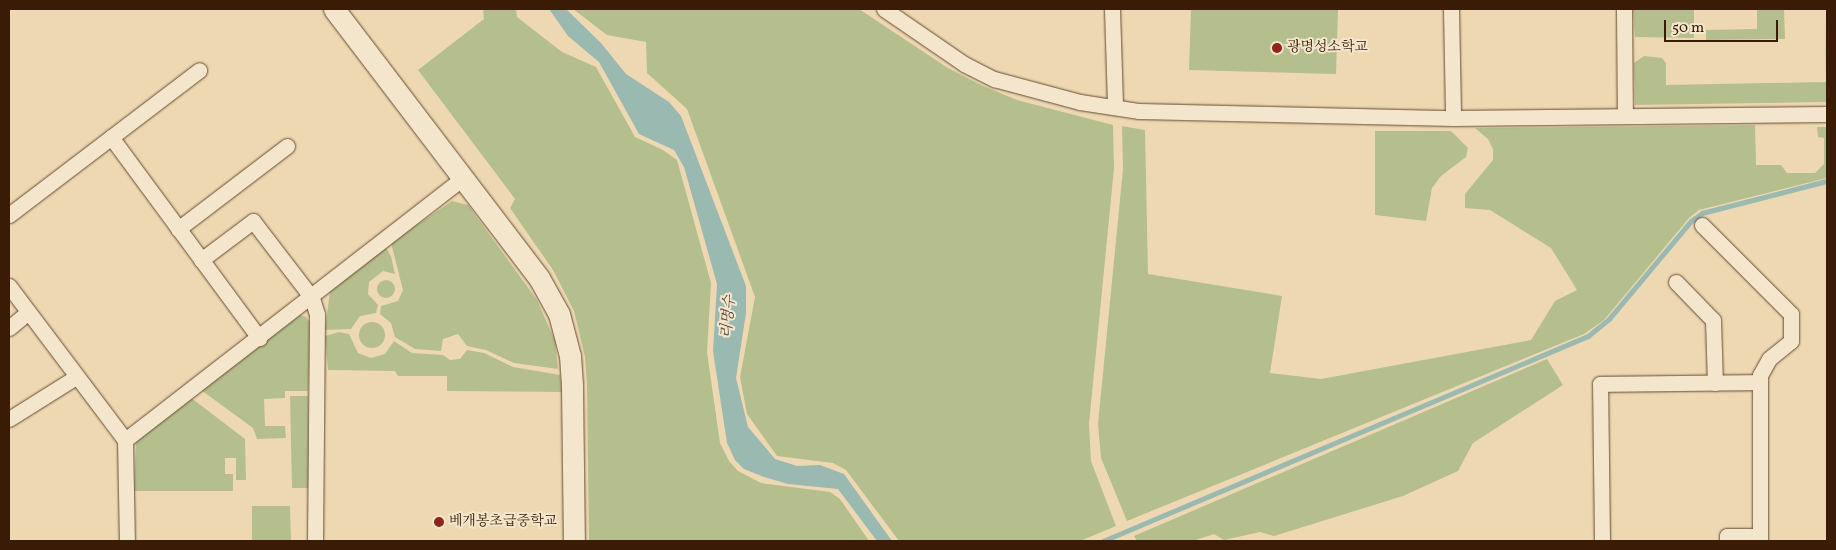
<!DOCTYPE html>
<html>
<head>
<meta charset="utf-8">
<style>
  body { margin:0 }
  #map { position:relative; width:1836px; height:550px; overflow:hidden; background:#edd8b2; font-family:Vollkorn,"Noto Serif KR",serif }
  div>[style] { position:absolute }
  .green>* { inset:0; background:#b5bf8e }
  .round { border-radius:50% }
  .water>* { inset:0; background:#9ab9b1 }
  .stream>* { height:4.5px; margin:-2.25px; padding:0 2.25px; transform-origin:2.25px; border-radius:2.25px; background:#9ab9b1 }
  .roads { filter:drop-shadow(0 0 1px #674a30) drop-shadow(0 0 1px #674a30) }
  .street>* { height:15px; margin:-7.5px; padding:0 7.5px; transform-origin:7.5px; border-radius:7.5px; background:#f3e6cd }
  .secondary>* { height:21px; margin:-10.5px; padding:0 10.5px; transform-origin:10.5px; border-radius:10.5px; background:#f3e6cd }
  .dots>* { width:14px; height:14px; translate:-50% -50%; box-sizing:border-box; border:2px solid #f3e6cd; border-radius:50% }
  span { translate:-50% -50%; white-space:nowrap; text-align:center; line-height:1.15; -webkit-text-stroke:4px #f3e6cd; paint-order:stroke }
  .poi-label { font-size:14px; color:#3a1b05 }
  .left { translate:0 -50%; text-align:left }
  .water-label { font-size:15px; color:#574a39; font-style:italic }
  .frame { position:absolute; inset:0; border:10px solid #3a1b05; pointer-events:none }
  .scale { position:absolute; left:1664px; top:20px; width:114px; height:22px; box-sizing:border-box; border:2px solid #3a1b05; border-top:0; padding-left:6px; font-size:15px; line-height:18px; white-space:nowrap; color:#3a1b05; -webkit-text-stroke:4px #f3e6cd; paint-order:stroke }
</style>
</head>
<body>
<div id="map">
  <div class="green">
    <div style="clip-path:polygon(483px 9px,516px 9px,517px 17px,562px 52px,596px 67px,635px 137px,663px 150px,677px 160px,711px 283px,707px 352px,720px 443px,729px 461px,738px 471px,761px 483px,830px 492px,840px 499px,869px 541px,589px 541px,587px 384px,585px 357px,574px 311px,553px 270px,510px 208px,515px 199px,418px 70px,484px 19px)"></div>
    <div style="clip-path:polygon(573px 9px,859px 9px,948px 68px,981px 85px,1017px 100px,1113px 125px,1114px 168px,1089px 424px,1091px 461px,1116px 526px,1080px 541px,899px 541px,846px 470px,833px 463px,777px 456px,747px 414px,740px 377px,755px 297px,687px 109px,647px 73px,646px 42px,607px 35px)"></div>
    <div style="clip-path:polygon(1191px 9px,1338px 9px,1336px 74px,1189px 70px)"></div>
    <div style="clip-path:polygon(1633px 9px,1694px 9px,1694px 38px,1635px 37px)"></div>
    <div style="clip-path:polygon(1757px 9px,1784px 9px,1785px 39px,1706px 40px,1706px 30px,1757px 29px)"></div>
    <div style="clip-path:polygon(1825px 9px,1827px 102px,1635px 105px,1634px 63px,1644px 56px,1662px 58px,1666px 63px,1666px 85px,1826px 82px)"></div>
    <div style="clip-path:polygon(1755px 125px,1756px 165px,1781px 165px,1787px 173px,1815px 173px,1824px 164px,1824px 138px,1818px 137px,1817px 127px,1827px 127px,1827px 178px,1699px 210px,1689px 218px,1604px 320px,1584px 334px,1127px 521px,1101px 458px,1098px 424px,1123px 169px,1122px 126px,1145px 130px,1148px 274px,1282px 296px,1270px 373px,1321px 379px,1531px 340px,1555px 301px,1577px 290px,1551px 248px,1490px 210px,1465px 208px,1465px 194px,1493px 160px,1493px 149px,1488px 139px,1475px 128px)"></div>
    <div style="clip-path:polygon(1375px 131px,1451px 131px,1468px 148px,1466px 157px,1441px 176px,1432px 188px,1426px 221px,1375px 215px)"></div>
    <div style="clip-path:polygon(452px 201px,468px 205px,537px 300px,555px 341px,558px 369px,514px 363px,486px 350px,467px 346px,458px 334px,443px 339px,441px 351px,415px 349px,395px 337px,391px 323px,380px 314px,381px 306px,398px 301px,403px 290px,391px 243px)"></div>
    <div style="clip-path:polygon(386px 248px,391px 256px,395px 274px,383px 271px,369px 282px,368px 294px,378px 305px,376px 313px,360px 316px,351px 329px,325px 330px,330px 291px)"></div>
    <div class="round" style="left:377px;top:280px;width:18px;height:18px"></div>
    <div style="clip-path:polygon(300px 315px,306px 317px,311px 324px,308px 391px,285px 391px,285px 398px,264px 399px,265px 426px,285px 426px,286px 438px,257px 439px,253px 428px,201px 390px)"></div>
    <div class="round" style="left:359px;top:322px;width:26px;height:26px"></div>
    <div style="clip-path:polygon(339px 332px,349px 334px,358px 353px,371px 358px,385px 354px,394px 341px,412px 353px,443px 355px,450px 360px,460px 359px,467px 350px,484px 353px,513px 367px,560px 375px,562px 392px,447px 391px,447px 376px,398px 376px,395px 371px,328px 370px,325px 336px)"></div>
    <div style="clip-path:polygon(1547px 359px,1563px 385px,1473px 443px,1458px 471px,1403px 496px,1274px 536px,1260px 532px,1224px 540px,1214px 534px,1193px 541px,1137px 541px,1134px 536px)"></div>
    <div style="clip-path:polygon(290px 396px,308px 396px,310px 488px,292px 488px)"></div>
    <div style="clip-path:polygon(190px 397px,245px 439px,246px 480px,236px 480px,236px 458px,225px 458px,225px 474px,233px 474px,233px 491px,134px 491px,136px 442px,140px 435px)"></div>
    <div style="clip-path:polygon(252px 506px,290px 506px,291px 541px,252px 541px)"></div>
  </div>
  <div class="water">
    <div style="clip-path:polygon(549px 9px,566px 9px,601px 43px,626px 74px,669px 102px,681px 116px,746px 286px,746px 313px,736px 378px,748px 427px,775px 459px,797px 466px,820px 465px,844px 474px,892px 541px,877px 541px,838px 489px,788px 484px,764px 477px,744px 469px,735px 460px,727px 443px,713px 351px,717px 284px,684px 167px,674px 150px,639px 134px,599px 62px,568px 36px)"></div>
  </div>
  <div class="stream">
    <div style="left:1103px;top:541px;width:527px;rotate:-22.91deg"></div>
    <div style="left:1588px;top:336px;width:27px;rotate:-39deg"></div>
    <div style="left:1609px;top:319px;width:128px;rotate:-50.1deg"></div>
    <div style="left:1691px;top:221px;width:14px;rotate:-36deg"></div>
    <div style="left:1702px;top:213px;width:129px;rotate:-14.4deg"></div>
  </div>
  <div class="roads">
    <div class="street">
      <div style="left:884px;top:9px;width:97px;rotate:34.5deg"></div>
      <div style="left:964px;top:64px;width:34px;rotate:27deg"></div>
      <div style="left:994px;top:79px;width:89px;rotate:15deg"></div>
      <div style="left:1080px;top:102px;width:60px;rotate:8.7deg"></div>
      <div style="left:1139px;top:111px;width:314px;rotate:1.3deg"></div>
      <div style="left:1453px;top:118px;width:374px;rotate:-0.6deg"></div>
      <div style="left:1112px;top:9px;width:98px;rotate:88.2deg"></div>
      <div style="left:1451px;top:9px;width:109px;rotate:88.9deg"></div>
      <div style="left:1624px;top:9px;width:106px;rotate:89.5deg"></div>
      <div style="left:111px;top:137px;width:250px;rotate:53.6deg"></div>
      <div style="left:9px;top:215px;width:239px;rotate:-37.3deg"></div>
      <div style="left:1702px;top:225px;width:126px;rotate:45deg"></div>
      <div style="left:1791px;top:314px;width:27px;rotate:90deg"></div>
      <div style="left:1791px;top:341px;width:28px;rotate:141deg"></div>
      <div style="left:1769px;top:359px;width:18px;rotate:119deg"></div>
      <div style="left:1760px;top:375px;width:166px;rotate:90deg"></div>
      <div style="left:178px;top:229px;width:137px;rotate:-37.3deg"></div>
      <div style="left:201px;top:260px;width:65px;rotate:-36.9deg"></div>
      <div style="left:253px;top:221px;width:97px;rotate:52.5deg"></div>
      <div style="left:312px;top:298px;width:17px;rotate:73deg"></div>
      <div style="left:317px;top:314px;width:227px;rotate:90.5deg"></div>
      <div style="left:1676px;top:282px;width:53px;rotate:45.8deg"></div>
      <div style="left:1713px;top:320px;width:63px;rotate:88.2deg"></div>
      <div style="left:9px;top:286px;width:193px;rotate:53deg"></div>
      <div style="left:125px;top:440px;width:101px;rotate:88.9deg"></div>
      <div style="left:9px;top:328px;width:25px;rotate:-40deg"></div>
      <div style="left:9px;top:419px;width:79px;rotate:-32.1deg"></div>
      <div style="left:125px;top:440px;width:426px;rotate:-37.8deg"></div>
      <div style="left:1602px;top:541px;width:157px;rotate:-90.7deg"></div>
      <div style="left:1600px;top:384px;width:159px;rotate:-0.7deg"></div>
      <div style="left:1727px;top:541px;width:5px;rotate:-90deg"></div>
      <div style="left:1727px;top:536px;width:33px"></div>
    </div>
    <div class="secondary">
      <div style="left:334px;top:9px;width:338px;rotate:52.7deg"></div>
      <div style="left:539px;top:278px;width:41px;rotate:60.9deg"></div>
      <div style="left:559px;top:314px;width:43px;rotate:75.3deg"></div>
      <div style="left:570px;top:356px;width:30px;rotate:86deg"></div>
      <div style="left:572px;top:386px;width:155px;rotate:89.3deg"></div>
    </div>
  </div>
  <div class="dots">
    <div style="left:1277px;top:48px;background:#8f2418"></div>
    <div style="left:439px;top:522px;background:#8f2418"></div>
  </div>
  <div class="poi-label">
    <span class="left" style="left:1287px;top:48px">광명성소학교</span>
    <span class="left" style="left:449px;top:522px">베개봉초급중학교</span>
  </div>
  <div class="water-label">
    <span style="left:729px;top:317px;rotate:-85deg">리명수</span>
  </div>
  <div class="frame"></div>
  <div class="scale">50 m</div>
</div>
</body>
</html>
